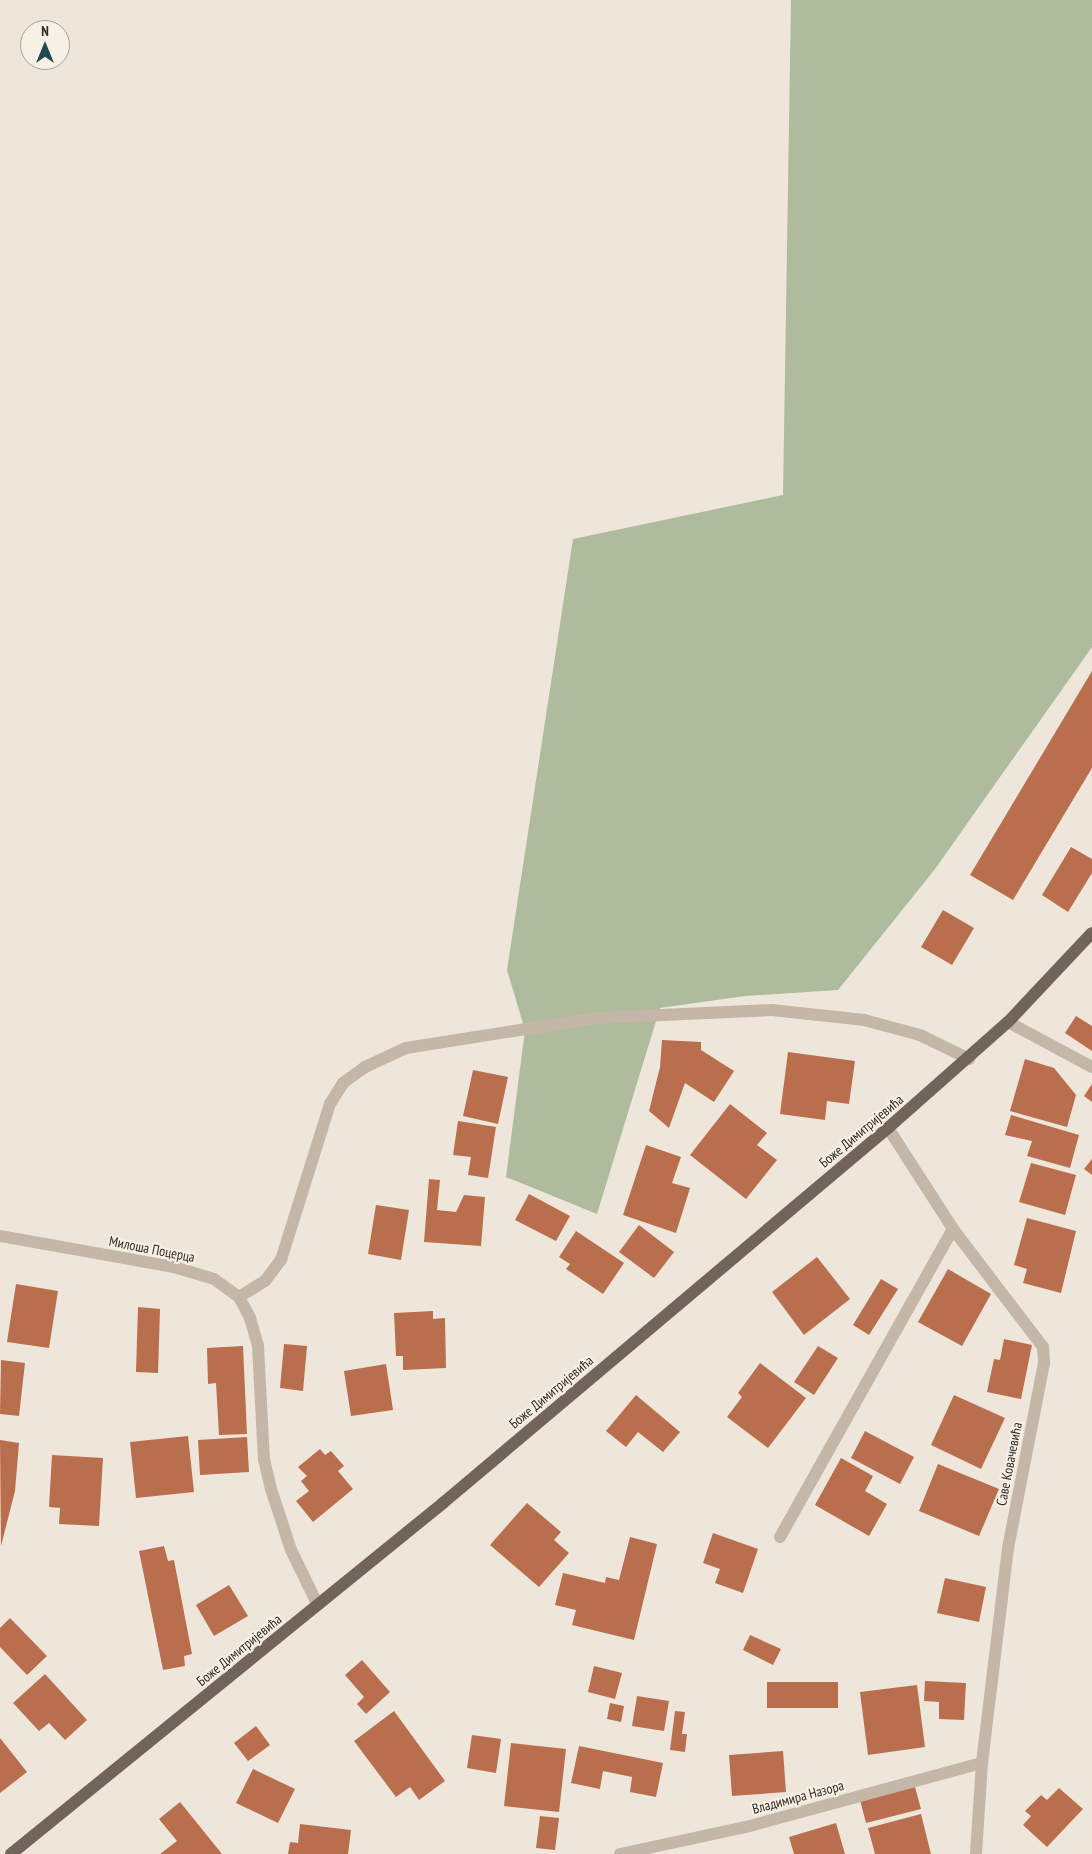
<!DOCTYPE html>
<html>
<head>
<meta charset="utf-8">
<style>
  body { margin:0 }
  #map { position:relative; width:1092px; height:1854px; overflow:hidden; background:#eee6da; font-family:"PT Sans Narrow",sans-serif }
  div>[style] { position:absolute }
  .green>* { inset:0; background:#aebb9c }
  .building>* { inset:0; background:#b96f4d }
  .minor>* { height:12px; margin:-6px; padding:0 6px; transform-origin:6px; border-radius:6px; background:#c5b7a7 }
  .major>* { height:12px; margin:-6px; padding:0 6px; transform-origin:6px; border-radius:6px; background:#736459 }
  span { translate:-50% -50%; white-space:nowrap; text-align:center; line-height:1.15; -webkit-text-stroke:4px #f7f0e5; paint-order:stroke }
  .street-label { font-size:14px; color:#322b27 }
  .north { position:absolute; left:20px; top:20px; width:50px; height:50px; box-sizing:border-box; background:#f7f0e5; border:1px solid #a8a199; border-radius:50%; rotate:0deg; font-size:14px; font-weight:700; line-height:20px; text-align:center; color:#322b27 }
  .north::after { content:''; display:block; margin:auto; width:18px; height:22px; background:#21494f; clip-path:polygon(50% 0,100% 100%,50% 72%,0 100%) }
</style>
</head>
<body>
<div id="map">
  <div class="green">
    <div style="clip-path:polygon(791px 0,1092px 0,1092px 647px,935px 869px,838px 990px,745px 996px,660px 1008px,597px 1214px,506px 1177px,525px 1030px,507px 970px,573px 539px,783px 495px)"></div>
  </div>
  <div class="building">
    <div style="clip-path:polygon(1092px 671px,1092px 768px,1013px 900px,970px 875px)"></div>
    <div style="clip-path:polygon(1071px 847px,1092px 859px,1092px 873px,1068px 912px,1042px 895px)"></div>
    <div style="clip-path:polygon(943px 910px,974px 928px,952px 965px,921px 947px)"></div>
    <div style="clip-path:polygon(1076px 1016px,1092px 1026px,1092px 1051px,1065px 1033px)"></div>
    <div style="clip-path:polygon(662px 1040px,701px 1042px,701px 1050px,734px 1071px,714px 1102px,685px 1083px,669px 1128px,649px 1111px,660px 1067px)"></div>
    <div style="clip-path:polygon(788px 1052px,855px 1061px,849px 1104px,827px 1101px,825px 1120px,780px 1114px)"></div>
    <div style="clip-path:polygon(1025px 1059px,1054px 1068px,1076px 1095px,1067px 1127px,1010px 1111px)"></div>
    <div style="clip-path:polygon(473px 1070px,508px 1077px,498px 1124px,463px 1116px)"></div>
    <div style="clip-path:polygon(1092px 1084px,1092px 1102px,1084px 1096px)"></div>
    <div style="clip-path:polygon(730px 1104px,767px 1133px,757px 1145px,777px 1160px,746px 1199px,690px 1155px)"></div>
    <div style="clip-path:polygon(1011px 1115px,1079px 1135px,1070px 1168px,1027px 1156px,1032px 1141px,1005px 1135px)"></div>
    <div style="clip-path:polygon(458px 1121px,496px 1127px,488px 1178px,468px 1175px,471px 1157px,453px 1155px)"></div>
    <div style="clip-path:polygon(646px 1145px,681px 1157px,672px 1183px,690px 1188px,676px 1233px,623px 1215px)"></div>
    <div style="clip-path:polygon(1092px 1159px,1092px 1175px,1084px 1169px)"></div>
    <div style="clip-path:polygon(1031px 1163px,1076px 1175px,1065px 1215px,1019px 1202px)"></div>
    <div style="clip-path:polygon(429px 1179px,440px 1180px,437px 1210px,456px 1212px,464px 1195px,485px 1197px,481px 1246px,424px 1242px)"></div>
    <div style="clip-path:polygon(529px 1194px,570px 1216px,556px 1241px,515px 1220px)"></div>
    <div style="clip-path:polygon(376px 1205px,409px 1210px,401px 1260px,368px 1254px)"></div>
    <div style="clip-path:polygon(1027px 1218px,1076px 1231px,1061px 1293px,1023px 1283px,1027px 1269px,1014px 1265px)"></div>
    <div style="clip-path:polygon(639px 1225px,674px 1252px,654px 1278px,619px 1252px)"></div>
    <div style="clip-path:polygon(576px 1231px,624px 1263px,603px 1294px,566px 1269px,570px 1264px,559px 1257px)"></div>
    <div style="clip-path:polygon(817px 1257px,850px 1299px,804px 1335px,772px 1292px)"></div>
    <div style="clip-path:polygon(948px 1269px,991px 1294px,962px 1346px,918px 1322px)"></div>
    <div style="clip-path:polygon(881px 1279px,898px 1289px,869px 1335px,853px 1325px)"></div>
    <div style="clip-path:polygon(16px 1284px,58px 1291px,49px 1348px,7px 1342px)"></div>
    <div style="clip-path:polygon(138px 1307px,160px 1309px,158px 1373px,136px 1372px)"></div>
    <div style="clip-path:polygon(433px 1311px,433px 1319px,445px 1318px,446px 1368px,403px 1370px,403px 1356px,396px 1356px,394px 1313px)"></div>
    <div style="clip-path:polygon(1004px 1339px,1032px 1345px,1021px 1399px,987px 1392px,994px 1359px,1000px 1360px)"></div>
    <div style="clip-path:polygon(284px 1344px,307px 1346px,303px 1391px,280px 1388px)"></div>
    <div style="clip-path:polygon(243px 1346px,247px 1434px,219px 1435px,216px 1383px,208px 1384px,207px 1348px)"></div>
    <div style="clip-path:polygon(818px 1346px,838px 1358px,814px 1395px,794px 1382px)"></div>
    <div style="clip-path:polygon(1px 1360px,25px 1363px,19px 1416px,0 1414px)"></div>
    <div style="clip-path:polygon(760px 1363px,806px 1398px,768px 1448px,727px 1417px,742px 1397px,738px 1393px)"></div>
    <div style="clip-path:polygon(386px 1364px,393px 1410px,351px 1416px,344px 1371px)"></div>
    <div style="clip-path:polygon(636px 1395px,680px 1432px,663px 1452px,638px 1432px,626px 1447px,606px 1431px)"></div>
    <div style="clip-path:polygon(954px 1395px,1005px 1418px,981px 1469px,931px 1445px)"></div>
    <div style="clip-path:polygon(865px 1431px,914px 1457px,900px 1484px,851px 1458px)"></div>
    <div style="clip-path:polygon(188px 1436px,194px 1492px,136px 1498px,130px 1442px)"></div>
    <div style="clip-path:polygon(247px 1437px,249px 1472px,200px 1475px,198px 1440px)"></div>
    <div style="clip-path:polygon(0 1440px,19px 1443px,15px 1491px,1px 1546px)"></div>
    <div style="clip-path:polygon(320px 1449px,325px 1455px,331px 1451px,344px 1466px,338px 1471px,353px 1489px,313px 1522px,296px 1501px,309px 1491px,301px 1481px,307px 1476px,298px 1467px)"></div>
    <div style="clip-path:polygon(52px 1455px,103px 1458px,99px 1526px,59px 1524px,60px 1508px,49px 1507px)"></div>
    <div style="clip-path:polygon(841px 1458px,873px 1476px,865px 1491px,887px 1504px,869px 1536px,815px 1505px)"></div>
    <div style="clip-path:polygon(938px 1464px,999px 1489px,979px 1536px,919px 1511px)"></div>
    <div style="clip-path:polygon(527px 1503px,561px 1532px,554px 1540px,569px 1553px,539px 1587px,490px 1545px)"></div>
    <div style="clip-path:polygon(713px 1533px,758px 1549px,743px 1593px,715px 1583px,720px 1569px,703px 1563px)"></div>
    <div style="clip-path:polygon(630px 1537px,657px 1544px,634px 1640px,572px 1625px,576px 1610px,555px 1605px,563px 1573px,605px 1583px,606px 1577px,619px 1580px)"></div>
    <div style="clip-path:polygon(164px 1546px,168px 1561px,174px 1560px,192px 1654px,184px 1656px,185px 1666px,163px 1670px,139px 1551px)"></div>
    <div style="clip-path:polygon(945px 1578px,986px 1587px,979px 1622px,937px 1613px)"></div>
    <div style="clip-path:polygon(229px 1585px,248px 1616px,214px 1636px,196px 1605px)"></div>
    <div style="clip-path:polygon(10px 1618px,47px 1656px,27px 1675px,0 1647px,0 1628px)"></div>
    <div style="clip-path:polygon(750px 1635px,781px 1649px,773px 1665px,743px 1650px)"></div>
    <div style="clip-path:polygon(362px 1660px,390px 1692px,366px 1714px,357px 1704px,364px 1697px,345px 1675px)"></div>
    <div style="clip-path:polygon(594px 1666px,622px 1673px,615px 1699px,588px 1692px)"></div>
    <div style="clip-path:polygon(45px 1674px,87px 1720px,65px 1740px,49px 1723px,39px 1731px,13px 1703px)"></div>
    <div style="clip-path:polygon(925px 1681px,966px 1683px,964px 1720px,939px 1719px,939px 1702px,924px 1701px)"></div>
    <div style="clip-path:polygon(767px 1682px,838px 1682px,838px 1708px,767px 1708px)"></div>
    <div style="clip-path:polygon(917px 1685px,925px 1747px,868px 1755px,860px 1692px)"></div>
    <div style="clip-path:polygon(637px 1696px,669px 1701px,664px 1731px,632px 1726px)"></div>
    <div style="clip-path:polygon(610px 1703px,624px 1706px,621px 1722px,607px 1719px)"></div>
    <div style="clip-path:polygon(394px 1711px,445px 1781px,419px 1800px,410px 1787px,396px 1797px,354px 1741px)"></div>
    <div style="clip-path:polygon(675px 1711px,685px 1712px,682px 1734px,687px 1734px,685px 1752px,670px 1750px)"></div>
    <div style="clip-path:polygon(256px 1726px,270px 1745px,248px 1761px,234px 1743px)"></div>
    <div style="clip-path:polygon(472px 1735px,501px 1739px,496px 1773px,467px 1768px)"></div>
    <div style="clip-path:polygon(0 1738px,27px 1772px,0 1793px)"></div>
    <div style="clip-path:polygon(511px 1743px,566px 1749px,559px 1812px,504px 1806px)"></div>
    <div style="clip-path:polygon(579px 1746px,663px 1763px,656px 1797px,630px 1792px,632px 1777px,603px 1771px,600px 1789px,571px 1783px)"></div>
    <div style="clip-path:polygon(783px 1751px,786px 1792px,732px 1796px,729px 1755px)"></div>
    <div style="clip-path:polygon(253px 1769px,295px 1789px,278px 1823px,236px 1803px)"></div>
    <div style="clip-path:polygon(915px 1787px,921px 1809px,866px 1823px,860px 1800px)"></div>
    <div style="clip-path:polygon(1059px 1788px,1083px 1809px,1047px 1847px,1023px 1825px,1031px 1816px,1025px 1811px,1041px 1795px,1047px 1800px)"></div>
    <div style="clip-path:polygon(180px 1802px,222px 1854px,160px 1854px,177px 1841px,159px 1819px)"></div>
    <div style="clip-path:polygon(921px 1814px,931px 1854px,875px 1854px,868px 1828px)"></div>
    <div style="clip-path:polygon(540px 1816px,559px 1818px,555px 1850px,536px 1848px)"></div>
    <div style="clip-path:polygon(836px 1823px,845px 1854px,794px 1854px,789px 1837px)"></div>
    <div style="clip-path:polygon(300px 1824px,351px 1830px,348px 1854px,288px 1854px,290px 1842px,298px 1843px)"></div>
  </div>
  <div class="minor">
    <div style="left:1008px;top:1022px;width:95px;rotate:28.2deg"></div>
    <div style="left:888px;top:1128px;width:120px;rotate:57.2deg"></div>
    <div style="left:953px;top:1229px;width:148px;rotate:52.7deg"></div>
    <div style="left:1043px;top:1347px;width:16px;rotate:86deg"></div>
    <div style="left:1044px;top:1363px;width:188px;rotate:101deg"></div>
    <div style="left:1008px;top:1548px;width:217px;rotate:96.9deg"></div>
    <div style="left:982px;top:1763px;width:91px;rotate:93.8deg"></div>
    <div style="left:0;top:1236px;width:177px;rotate:10.1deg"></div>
    <div style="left:174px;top:1267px;width:42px;rotate:16.7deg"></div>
    <div style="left:214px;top:1279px;width:31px;rotate:36deg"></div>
    <div style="left:239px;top:1297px;width:24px;rotate:62deg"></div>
    <div style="left:250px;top:1318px;width:29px;rotate:74deg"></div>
    <div style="left:258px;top:1346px;width:113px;rotate:87deg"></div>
    <div style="left:264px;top:1459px;width:31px;rotate:77deg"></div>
    <div style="left:271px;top:1489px;width:64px;rotate:71.8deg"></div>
    <div style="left:291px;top:1550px;width:61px;rotate:63.9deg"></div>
    <div style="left:239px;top:1297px;width:31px;rotate:-32deg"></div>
    <div style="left:265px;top:1281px;width:26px;rotate:-53deg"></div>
    <div style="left:281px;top:1260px;width:164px;rotate:-72.6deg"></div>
    <div style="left:330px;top:1104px;width:25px;rotate:-58deg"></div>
    <div style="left:343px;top:1083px;width:27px;rotate:-36deg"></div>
    <div style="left:365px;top:1067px;width:45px;rotate:-24.9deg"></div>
    <div style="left:406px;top:1048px;width:192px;rotate:-9deg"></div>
    <div style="left:596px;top:1018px;width:176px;rotate:-2.6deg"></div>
    <div style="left:772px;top:1010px;width:93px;rotate:6.2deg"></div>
    <div style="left:864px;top:1020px;width:58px;rotate:15deg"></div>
    <div style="left:920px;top:1035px;width:55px;rotate:26.1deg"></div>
    <div style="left:780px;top:1537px;width:353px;rotate:-60.7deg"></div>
    <div style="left:620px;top:1854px;width:129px;rotate:-12.1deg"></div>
    <div style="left:746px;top:1827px;width:245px;rotate:-15.2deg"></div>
  </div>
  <div class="major">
    <div style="left:11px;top:1854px;width:557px;rotate:-39.09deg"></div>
    <div style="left:443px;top:1503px;width:582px;rotate:-40.12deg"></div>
    <div style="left:888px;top:1128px;width:160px;rotate:-41.5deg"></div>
    <div style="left:1008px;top:1022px;width:122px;rotate:-46.7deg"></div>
  </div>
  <div class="street-label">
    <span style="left:861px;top:1131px;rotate:-40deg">Боже Димитријевића</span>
    <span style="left:152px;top:1249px;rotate:11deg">Милоша Поцерца</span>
    <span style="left:551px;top:1392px;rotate:-40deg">Боже Димитријевића</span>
    <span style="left:1009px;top:1464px;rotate:-79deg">Саве Ковачевића</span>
    <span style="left:239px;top:1650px;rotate:-39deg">Боже Димитријевића</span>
    <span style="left:798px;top:1797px;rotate:-15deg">Владимира Назора</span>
  </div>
  <div class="north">N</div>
</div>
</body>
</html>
